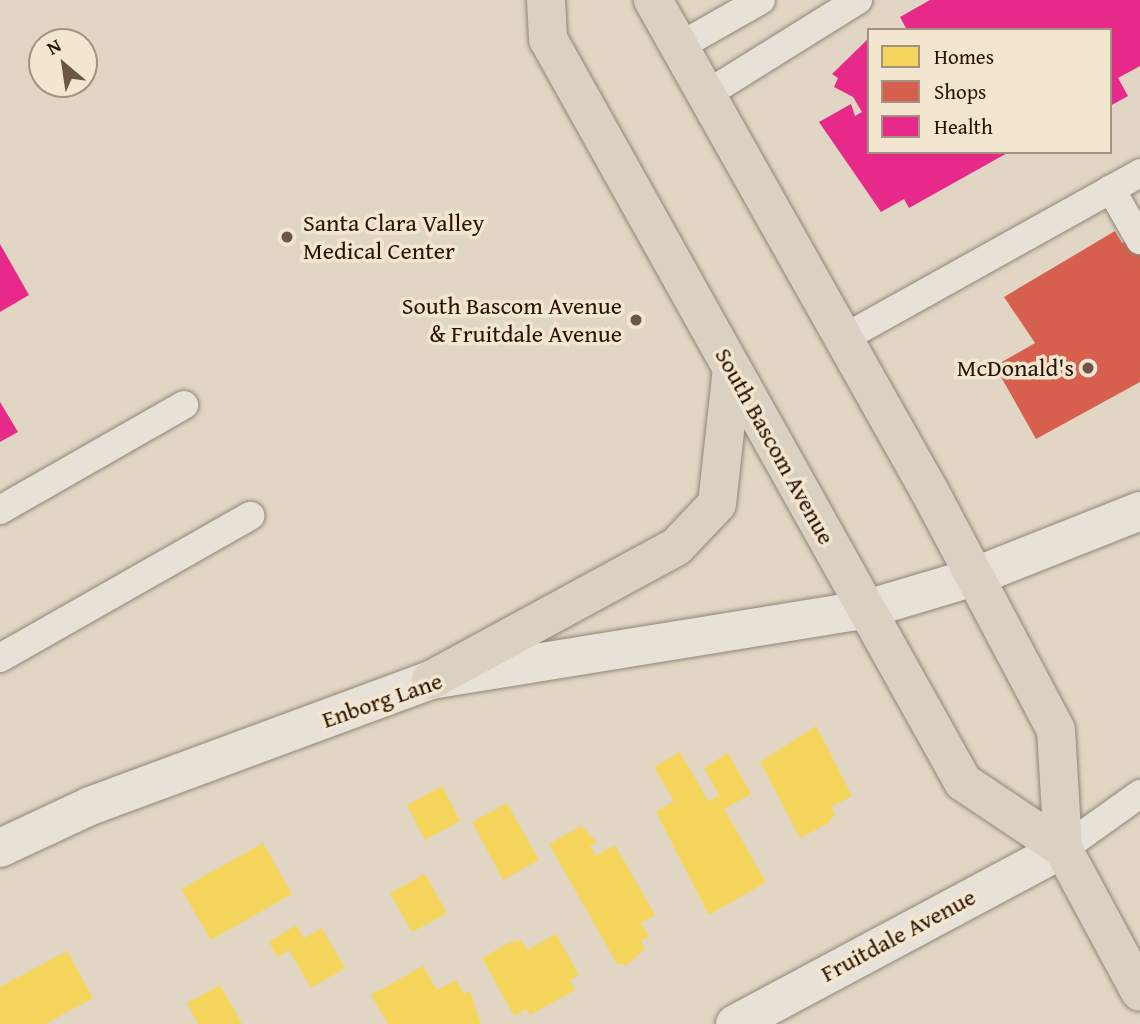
<!DOCTYPE html>
<html>
<head>
<meta charset="utf-8">
<style>
  body { margin:0 }
  #map { position:relative; width:1140px; height:1024px; overflow:hidden; background:#e0d6c3; font-family:"Gentium Book Plus",serif }
  div>[style] { position:absolute }
  .homes>* { inset:0; background:#f6d55c }
  .shops>* { inset:0; background:#d6604d }
  .health>* { inset:0; background:#e7298a }
  .roads { filter:drop-shadow(0 0 2px #8f8679) drop-shadow(0 0 2px #8f8679) }
  .lane>* { height:28px; margin:-14px; padding:0 14px; transform-origin:14px; border-radius:14px; background:#e7e1d7 }
  .street>* { height:38px; margin:-19px; padding:0 19px; transform-origin:19px; border-radius:19px; background:#e7e1d7 }
  .secondary>* { height:38px; margin:-19px; padding:0 19px; transform-origin:19px; border-radius:19px; background:#e7e1d7 }
  .primary>* { height:38px; margin:-19px; padding:0 19px; transform-origin:19px; border-radius:19px; background:#dad1c3 }
  .dots>* { width:19px; height:19px; translate:-50% -50%; box-sizing:border-box; border:4px solid #f3e6d0; border-radius:50% }
  span { translate:-50% -50%; white-space:nowrap; text-align:center; line-height:1.15; -webkit-text-stroke:7px #f3e6d0; paint-order:stroke }
  .poi-label { font-size:24px; color:#2c1300 }
  .left { translate:0 -50%; text-align:left }
  .right { translate:-100% -50%; text-align:right }
  .street-label { font-size:24px; color:#2c1300 }
  .legend { position:absolute; left:867px; top:28px; width:245px; height:126px; box-sizing:border-box; background:#f3e6d0; border:2px solid #a3927d; margin:0; padding:9px 12px; list-style:none; font-size:21px; color:#2c1300 }
  .legend li { display:flex; align-items:center; gap:14px; height:35px }
  .legend b { width:35px; border:2px solid #a3927d }
  .north { position:absolute; left:28px; top:28px; width:70px; height:70px; box-sizing:border-box; background:#f3e6d0; border:2px solid #a3927d; border-radius:50%; rotate:331deg; font-size:19px; font-weight:700; line-height:28px; text-align:center; color:#2c1300 }
  .north::after { content:''; display:block; margin:auto; width:24px; height:32px; background:#6b5744; clip-path:polygon(50% 0,100% 100%,50% 72%,0 100%) }
</style>
</head>
<body>
<div id="map">
  <div class="homes">
    <div style="clip-path:polygon(816px 726px,852px 796px,831px 807px,835px 814px,827px 824px,800px 838px,760px 762px)"></div>
    <div style="clip-path:polygon(680px 752px,709px 802px,719px 795px,704px 768px,728px 753px,751px 794px,724px 809px,766px 882px,709px 915px,656px 812px,674px 801px,654px 767px)"></div>
    <div style="clip-path:polygon(442px 786px,460px 821px,425px 840px,407px 805px)"></div>
    <div style="clip-path:polygon(507px 803px,539px 860px,503px 880px,472px 822px)"></div>
    <div style="clip-path:polygon(581px 826px,597px 842px,590px 846px,596px 856px,615px 845px,655px 915px,641px 923px,649px 936px,641px 941px,645px 949px,627px 965px,617px 964px,549px 844px)"></div>
    <div style="clip-path:polygon(263px 843px,292px 894px,211px 940px,181px 889px)"></div>
    <div style="clip-path:polygon(425px 874px,447px 913px,412px 932px,390px 893px)"></div>
    <div style="clip-path:polygon(296px 925px,304px 938px,322px 928px,345px 968px,311px 988px,289px 950px,277px 957px,269px 942px)"></div>
    <div style="clip-path:polygon(556px 934px,579px 975px,570px 980px,575px 990px,530px 1015px,526px 1009px,514px 1016px,482px 958px,510px 942px,521px 940px,527px 950px)"></div>
    <div style="clip-path:polygon(67px 951px,93px 998px,45px 1024px,0 1024px,0 987px)"></div>
    <div style="clip-path:polygon(423px 966px,437px 990px,456px 980px,464px 994px,470px 991px,481px 1024px,388px 1024px,371px 995px)"></div>
    <div style="clip-path:polygon(220px 985px,242px 1024px,198px 1024px,187px 1003px)"></div>
  </div>
  <div class="shops">
    <div style="clip-path:polygon(1115px 231px,1122px 243px,1132px 238px,1140px 252px,1140px 382px,1036px 439px,995px 366px,1035px 343px,1004px 297px)"></div>
  </div>
  <div class="health">
    <div style="clip-path:polygon(930px 0,1140px 0,1140px 66px,1118px 78px,1128px 96px,1110px 106px,1110px 30px,907px 30px,900px 17px)"></div>
    <div style="clip-path:polygon(869px 38px,869px 152px,1009px 152px,909px 208px,904px 199px,881px 212px,819px 122px,851px 104px,855px 116px,862px 112px,853px 97px,834px 87px,838px 78px,832px 74px)"></div>
    <div style="clip-path:polygon(0 244px,29px 295px,0 312px)"></div>
    <div style="clip-path:polygon(0 402px,18px 432px,0 442px)"></div>
  </div>
  <div class="roads">
    <div class="lane">
      <div style="left:680px;top:46px;width:93px;rotate:-29.6deg"></div>
      <div style="left:707px;top:94px;width:178px;rotate:-31.9deg"></div>
      <div style="left:1111px;top:189px;width:59px;rotate:60.4deg"></div>
      <div style="left:844px;top:338px;width:339px;rotate:-29.1deg"></div>
      <div style="left:0;top:510px;width:212px;rotate:-29.7deg"></div>
      <div style="left:0;top:658px;width:288px;rotate:-29.6deg"></div>
      <div style="left:1063px;top:849px;width:95px;rotate:-35.5deg"></div>
    </div>
    <div class="street">
      <div style="left:0;top:848px;width:99px;rotate:-25deg"></div>
      <div style="left:90px;top:806px;width:364px;rotate:-20.3deg"></div>
      <div style="left:431px;top:680px;width:442px;rotate:-9.2deg"></div>
      <div style="left:735px;top:1024px;width:372px;rotate:-28.1deg"></div>
    </div>
    <div class="secondary">
      <div style="left:867px;top:609px;width:109px;rotate:-16.6deg"></div>
      <div style="left:971px;top:578px;width:182px;rotate:-21.6deg"></div>
    </div>
    <div class="primary">
      <div style="left:546px;top:0;width:39px;rotate:87deg"></div>
      <div style="left:548px;top:39px;width:851px;rotate:60.81deg"></div>
      <div style="left:963px;top:782px;width:120px;rotate:33.8deg"></div>
      <div style="left:653px;top:0;width:565px;rotate:60.62deg"></div>
      <div style="left:930px;top:492px;width:269px;rotate:62.1deg"></div>
      <div style="left:1056px;top:730px;width:119px;rotate:86.6deg"></div>
      <div style="left:1063px;top:849px;width:162px;rotate:61.7deg"></div>
      <div style="left:431px;top:680px;width:279px;rotate:-28.5deg"></div>
      <div style="left:676px;top:547px;width:59px;rotate:-46.4deg"></div>
      <div style="left:717px;top:504px;width:136px;rotate:-83.7deg"></div>
    </div>
  </div>
  <div class="dots">
    <div style="left:287px;top:237px;background:#6b5744"></div>
    <div style="left:636px;top:320px;background:#6b5744"></div>
    <div style="left:1088px;top:368px;background:#6b5744"></div>
  </div>
  <div class="poi-label">
    <span class="left" style="left:303px;top:237px">Santa Clara Valley<br>Medical Center</span>
    <span class="right" style="left:622px;top:320px">South Bascom Avenue<br>&amp; Fruitdale Avenue</span>
    <span class="right" style="left:1074px;top:368px">McDonald's</span>
  </div>
  <div class="street-label">
    <span style="left:775px;top:446px;rotate:61deg">South Bascom Avenue</span>
    <span style="left:382px;top:700px;rotate:-19deg">Enborg Lane</span>
    <span style="left:898px;top:935px;rotate:-28deg">Fruitdale Avenue</span>
  </div>
  <ul class="legend">
  <li><b style="height:19px;background:#f6d55c"></b>Homes</li>
  <li><b style="height:19px;background:#d6604d"></b>Shops</li>
  <li><b style="height:19px;background:#e7298a"></b>Health</li>
  </ul>
  <div class="north">N</div>
</div>
</body>
</html>
